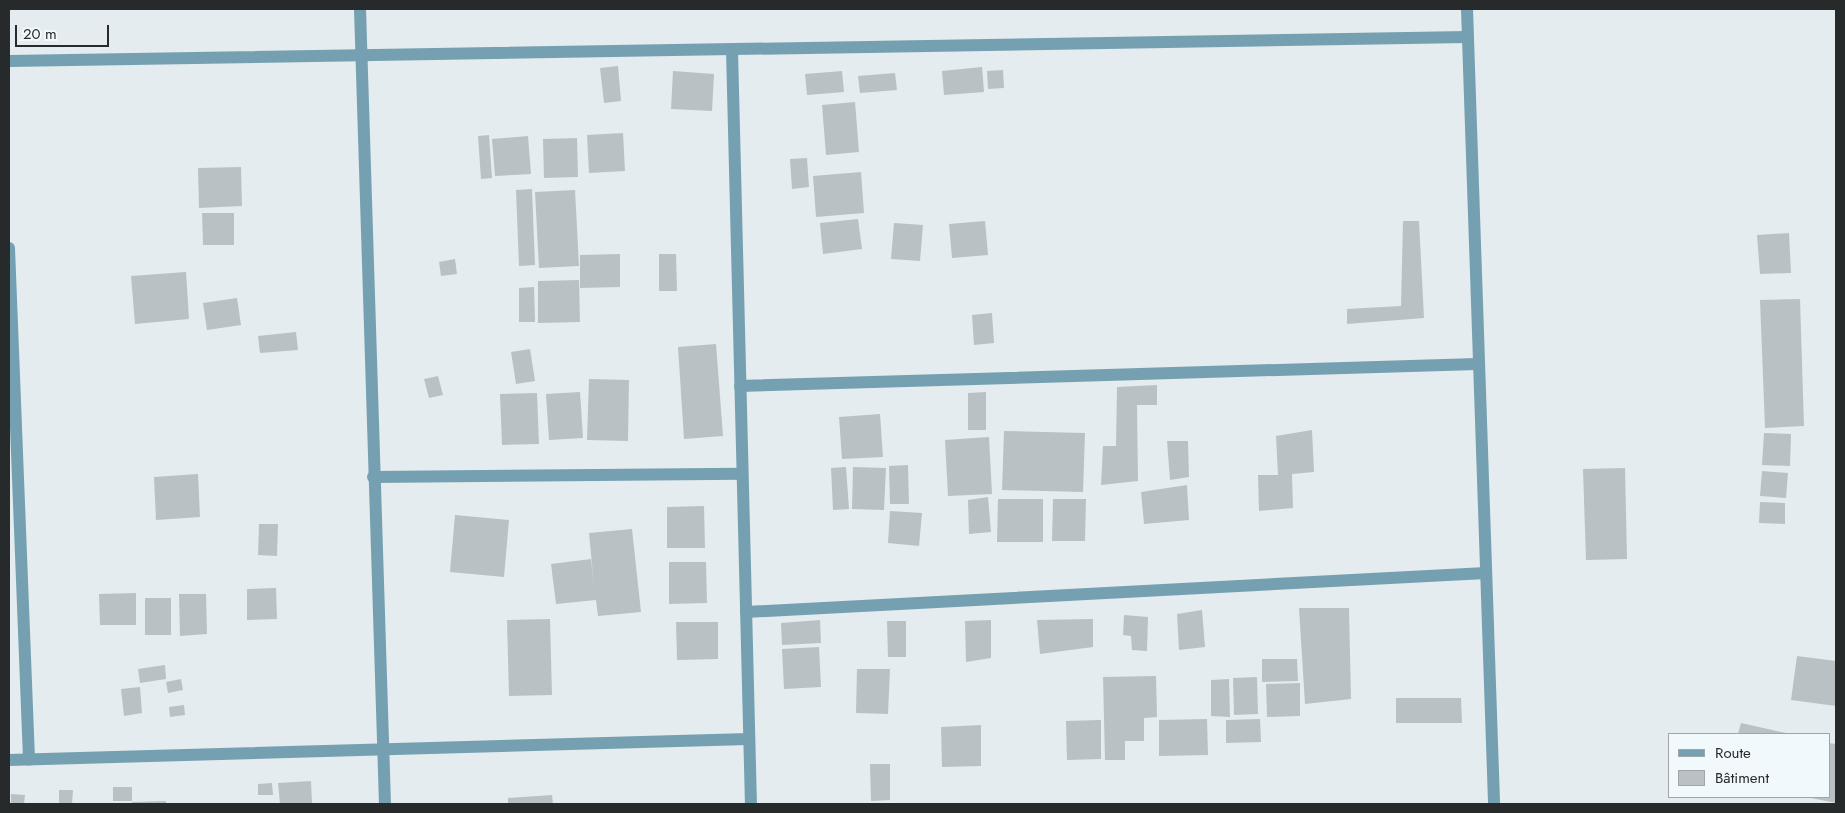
<!DOCTYPE html>
<html>
<head>
<meta charset="utf-8">
<style>
  body { margin:0 }
  #map { position:relative; width:1845px; height:813px; overflow:hidden; background:#e4ecef; font-family:Jost,sans-serif }
  div>[style] { position:absolute }
  .building>* { inset:0; background:#bac1c5 }
  .minor>* { height:12px; margin:-6px; padding:0 6px; transform-origin:6px; border-radius:6px; background:#75a0b1 }
  span { translate:-50% -50%; white-space:nowrap; text-align:center; line-height:1.15; -webkit-text-stroke:4px #f1f9fc; paint-order:stroke }
  .frame { position:absolute; inset:0; border:10px solid #272a2b; pointer-events:none }
  .legend { position:absolute; left:1668px; top:733px; width:162px; height:65px; box-sizing:border-box; background:#f1f9fc; border:1px solid #a0a6a8; margin:0; padding:6px 9px; list-style:none; font-size:15px; color:#272a2b }
  .legend li { display:flex; align-items:center; gap:10px; height:25px }
  .legend b { width:25px; border:1px solid #a0a6a8 }
  .scale { position:absolute; left:15px; top:25px; width:94px; height:22px; box-sizing:border-box; border:2px solid #272a2b; border-top:0; padding-left:6px; font-size:15px; line-height:18px; white-space:nowrap; color:#272a2b; -webkit-text-stroke:4px #f1f9fc; paint-order:stroke }
</style>
</head>
<body>
<div id="map">
  <div class="building">
    <div style="clip-path:polygon(618px 66px,621px 101px,604px 103px,600px 68px)"></div>
    <div style="clip-path:polygon(982px 67px,984px 92px,944px 95px,942px 71px)"></div>
    <div style="clip-path:polygon(1003px 70px,1004px 88px,988px 89px,987px 71px)"></div>
    <div style="clip-path:polygon(673px 71px,714px 74px,712px 111px,671px 109px)"></div>
    <div style="clip-path:polygon(842px 71px,844px 92px,807px 95px,805px 74px)"></div>
    <div style="clip-path:polygon(895px 73px,897px 90px,860px 93px,858px 76px)"></div>
    <div style="clip-path:polygon(855px 102px,859px 152px,826px 155px,822px 105px)"></div>
    <div style="clip-path:polygon(623px 133px,625px 171px,589px 173px,587px 135px)"></div>
    <div style="clip-path:polygon(489px 135px,492px 178px,481px 179px,478px 136px)"></div>
    <div style="clip-path:polygon(528px 136px,531px 174px,495px 176px,492px 139px)"></div>
    <div style="clip-path:polygon(577px 138px,578px 177px,544px 178px,543px 139px)"></div>
    <div style="clip-path:polygon(807px 158px,809px 187px,792px 189px,790px 159px)"></div>
    <div style="clip-path:polygon(241px 167px,242px 206px,199px 208px,198px 168px)"></div>
    <div style="clip-path:polygon(861px 172px,864px 213px,816px 217px,813px 176px)"></div>
    <div style="clip-path:polygon(532px 189px,535px 265px,519px 266px,516px 190px)"></div>
    <div style="clip-path:polygon(575px 190px,579px 266px,539px 268px,535px 192px)"></div>
    <div style="clip-path:polygon(202px 213px,234px 213px,234px 245px,203px 245px)"></div>
    <div style="clip-path:polygon(858px 219px,862px 249px,823px 254px,820px 223px)"></div>
    <div style="clip-path:polygon(985px 221px,988px 255px,952px 258px,949px 224px)"></div>
    <div style="clip-path:polygon(1403px 221px,1419px 221px,1424px 318px,1347px 324px,1347px 309px,1401px 306px)"></div>
    <div style="clip-path:polygon(894px 223px,923px 225px,920px 261px,891px 259px)"></div>
    <div style="clip-path:polygon(1789px 233px,1791px 273px,1760px 274px,1757px 235px)"></div>
    <div style="clip-path:polygon(620px 254px,620px 287px,580px 288px,580px 255px)"></div>
    <div style="clip-path:polygon(659px 254px,676px 254px,677px 291px,659px 291px)"></div>
    <div style="clip-path:polygon(455px 259px,457px 274px,441px 276px,439px 262px)"></div>
    <div style="clip-path:polygon(186px 272px,189px 319px,135px 324px,131px 276px)"></div>
    <div style="clip-path:polygon(579px 280px,580px 322px,538px 323px,538px 281px)"></div>
    <div style="clip-path:polygon(534px 287px,535px 322px,519px 322px,519px 288px)"></div>
    <div style="clip-path:polygon(237px 298px,241px 325px,207px 330px,203px 303px)"></div>
    <div style="clip-path:polygon(1800px 299px,1804px 426px,1765px 428px,1760px 300px)"></div>
    <div style="clip-path:polygon(992px 313px,994px 343px,974px 345px,972px 315px)"></div>
    <div style="clip-path:polygon(296px 332px,298px 350px,260px 353px,258px 336px)"></div>
    <div style="clip-path:polygon(716px 344px,723px 436px,684px 439px,678px 347px)"></div>
    <div style="clip-path:polygon(530px 349px,535px 381px,516px 384px,511px 352px)"></div>
    <div style="clip-path:polygon(438px 376px,443px 395px,429px 398px,424px 379px)"></div>
    <div style="clip-path:polygon(589px 379px,629px 380px,628px 441px,587px 440px)"></div>
    <div style="clip-path:polygon(1157px 385px,1157px 405px,1137px 405px,1138px 481px,1101px 485px,1103px 446px,1116px 446px,1117px 387px)"></div>
    <div style="clip-path:polygon(580px 392px,583px 438px,549px 440px,546px 394px)"></div>
    <div style="clip-path:polygon(986px 392px,986px 430px,968px 430px,968px 393px)"></div>
    <div style="clip-path:polygon(537px 393px,539px 444px,502px 445px,500px 394px)"></div>
    <div style="clip-path:polygon(880px 414px,883px 457px,842px 459px,839px 417px)"></div>
    <div style="clip-path:polygon(1312px 430px,1314px 472px,1292px 474px,1293px 508px,1259px 511px,1258px 475px,1278px 475px,1276px 436px)"></div>
    <div style="clip-path:polygon(1004px 431px,1085px 433px,1083px 492px,1002px 490px)"></div>
    <div style="clip-path:polygon(1764px 433px,1791px 434px,1790px 466px,1762px 465px)"></div>
    <div style="clip-path:polygon(989px 437px,992px 494px,948px 496px,945px 440px)"></div>
    <div style="clip-path:polygon(1167px 441px,1188px 441px,1189px 477px,1170px 480px)"></div>
    <div style="clip-path:polygon(908px 465px,909px 504px,890px 504px,889px 466px)"></div>
    <div style="clip-path:polygon(846px 467px,849px 509px,833px 510px,831px 468px)"></div>
    <div style="clip-path:polygon(853px 467px,886px 468px,884px 510px,852px 509px)"></div>
    <div style="clip-path:polygon(1625px 468px,1627px 559px,1586px 560px,1583px 469px)"></div>
    <div style="clip-path:polygon(1762px 471px,1788px 473px,1786px 498px,1760px 496px)"></div>
    <div style="clip-path:polygon(198px 474px,200px 517px,156px 520px,154px 477px)"></div>
    <div style="clip-path:polygon(1187px 485px,1189px 520px,1144px 524px,1141px 492px)"></div>
    <div style="clip-path:polygon(988px 497px,991px 532px,969px 534px,968px 500px)"></div>
    <div style="clip-path:polygon(998px 499px,1043px 499px,1043px 542px,997px 542px)"></div>
    <div style="clip-path:polygon(1053px 499px,1086px 499px,1085px 541px,1052px 541px)"></div>
    <div style="clip-path:polygon(1760px 502px,1785px 503px,1785px 524px,1759px 523px)"></div>
    <div style="clip-path:polygon(704px 506px,705px 548px,667px 548px,667px 507px)"></div>
    <div style="clip-path:polygon(890px 511px,922px 513px,919px 546px,888px 543px)"></div>
    <div style="clip-path:polygon(455px 515px,509px 520px,504px 577px,450px 572px)"></div>
    <div style="clip-path:polygon(259px 524px,278px 524px,277px 556px,258px 555px)"></div>
    <div style="clip-path:polygon(632px 529px,641px 612px,598px 616px,596px 600px,556px 604px,551px 564px,591px 559px,594px 586px,589px 533px)"></div>
    <div style="clip-path:polygon(669px 562px,706px 562px,707px 603px,669px 604px)"></div>
    <div style="clip-path:polygon(276px 588px,277px 619px,247px 620px,247px 589px)"></div>
    <div style="clip-path:polygon(136px 593px,136px 625px,100px 625px,99px 594px)"></div>
    <div style="clip-path:polygon(179px 594px,206px 594px,207px 634px,180px 636px)"></div>
    <div style="clip-path:polygon(145px 598px,171px 598px,171px 635px,145px 635px)"></div>
    <div style="clip-path:polygon(1299px 608px,1349px 608px,1351px 699px,1305px 704px)"></div>
    <div style="clip-path:polygon(1202px 610px,1205px 647px,1179px 650px,1177px 614px)"></div>
    <div style="clip-path:polygon(1124px 615px,1148px 617px,1147px 651px,1132px 650px,1131px 636px,1123px 635px)"></div>
    <div style="clip-path:polygon(550px 619px,552px 695px,509px 696px,507px 620px)"></div>
    <div style="clip-path:polygon(1093px 619px,1093px 647px,1040px 654px,1037px 620px)"></div>
    <div style="clip-path:polygon(820px 620px,821px 643px,782px 645px,781px 623px)"></div>
    <div style="clip-path:polygon(991px 620px,991px 658px,966px 662px,965px 621px)"></div>
    <div style="clip-path:polygon(887px 621px,906px 621px,906px 657px,888px 657px)"></div>
    <div style="clip-path:polygon(676px 622px,718px 622px,718px 659px,677px 660px)"></div>
    <div style="clip-path:polygon(819px 647px,821px 687px,784px 689px,782px 649px)"></div>
    <div style="clip-path:polygon(1797px 656px,1836px 661px,1836px 706px,1791px 700px)"></div>
    <div style="clip-path:polygon(1262px 659px,1297px 659px,1298px 681px,1262px 682px)"></div>
    <div style="clip-path:polygon(165px 665px,166px 679px,140px 683px,138px 669px)"></div>
    <div style="clip-path:polygon(857px 669px,890px 669px,888px 714px,856px 713px)"></div>
    <div style="clip-path:polygon(1156px 676px,1157px 717px,1144px 718px,1144px 741px,1125px 741px,1125px 760px,1105px 760px,1103px 677px)"></div>
    <div style="clip-path:polygon(1257px 677px,1258px 714px,1234px 715px,1233px 678px)"></div>
    <div style="clip-path:polygon(181px 679px,183px 690px,168px 693px,166px 682px)"></div>
    <div style="clip-path:polygon(1229px 679px,1230px 717px,1211px 716px,1211px 680px)"></div>
    <div style="clip-path:polygon(1300px 683px,1300px 716px,1267px 717px,1266px 684px)"></div>
    <div style="clip-path:polygon(140px 687px,142px 713px,124px 716px,121px 689px)"></div>
    <div style="clip-path:polygon(1396px 698px,1461px 698px,1462px 723px,1396px 723px)"></div>
    <div style="clip-path:polygon(184px 705px,185px 715px,170px 717px,169px 707px)"></div>
    <div style="clip-path:polygon(1207px 719px,1208px 755px,1159px 756px,1159px 720px)"></div>
    <div style="clip-path:polygon(1260px 719px,1261px 742px,1226px 743px,1226px 720px)"></div>
    <div style="clip-path:polygon(1101px 720px,1101px 759px,1067px 760px,1066px 721px)"></div>
    <div style="clip-path:polygon(1741px 723px,1786px 733px,1786px 734px,1738px 734px)"></div>
    <div style="clip-path:polygon(981px 725px,981px 766px,942px 767px,941px 727px)"></div>
    <div style="clip-path:polygon(1829px 743px,1836px 744px,1836px 803px,1811px 798px,1829px 797px)"></div>
    <div style="clip-path:polygon(870px 764px,890px 764px,890px 800px,871px 801px)"></div>
    <div style="clip-path:polygon(311px 781px,312px 804px,280px 804px,278px 783px)"></div>
    <div style="clip-path:polygon(272px 783px,273px 795px,258px 795px,258px 784px)"></div>
    <div style="clip-path:polygon(113px 787px,132px 787px,132px 801px,113px 801px)"></div>
    <div style="clip-path:polygon(59px 790px,73px 790px,72px 804px,59px 804px)"></div>
    <div style="clip-path:polygon(11px 794px,25px 795px,24px 804px,11px 804px)"></div>
    <div style="clip-path:polygon(552px 795px,553px 804px,508px 804px,508px 798px)"></div>
    <div style="clip-path:polygon(166px 801px,166px 804px,132px 804px,132px 802px)"></div>
  </div>
  <div class="minor">
    <div style="left:360px;top:9px;width:795px;rotate:88.2deg"></div>
    <div style="left:1467px;top:9px;width:795px;rotate:88.05deg"></div>
    <div style="left:732px;top:50px;width:754px;rotate:88.56deg"></div>
    <div style="left:9px;top:61px;width:1459px;rotate:-0.94deg"></div>
    <div style="left:9px;top:248px;width:512px;rotate:87.76deg"></div>
    <div style="left:740px;top:386px;width:737px;rotate:-1.71deg"></div>
    <div style="left:373px;top:477px;width:369px;rotate:-0.5deg"></div>
    <div style="left:746px;top:612px;width:741px;rotate:-3.02deg"></div>
    <div style="left:9px;top:760px;width:740px;rotate:-1.63deg"></div>
  </div>
  <div class="frame"></div>
  <ul class="legend">
  <li><b style="height:6px;background:#75a0b1"></b>Route</li>
  <li><b style="height:14px;background:#bac1c5"></b>Bâtiment</li>
  </ul>
  <div class="scale">20 m</div>
</div>
</body>
</html>
